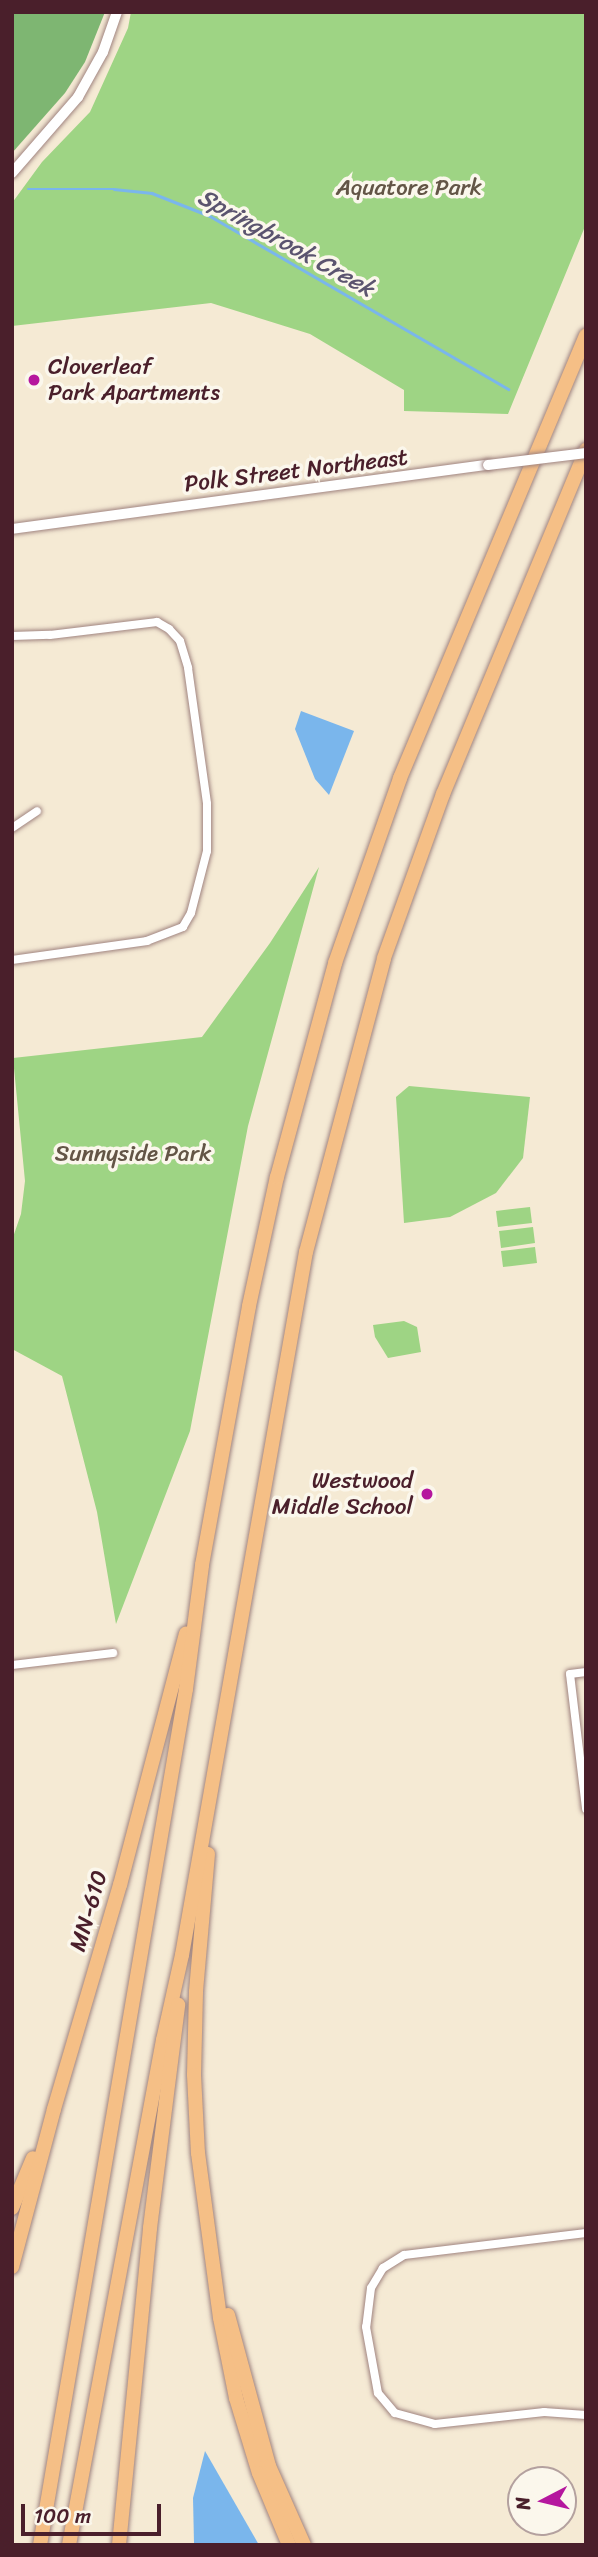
<!DOCTYPE html>
<html>
<head>
<meta charset="utf-8">
<style>
  body { margin:0 }
  #map { position:relative; width:598px; height:2557px; overflow:hidden; background:#f5ead4; font-family:Sriracha,sans-serif }
  div>[style] { position:absolute }
  .green>* { inset:0; background:#9ed484 }
  .forest>* { inset:0; background:#7eb672 }
  .water>* { inset:0; background:#7ab6ec }
  .stream>* { height:2.5px; margin:-1.25px; padding:0 1.25px; transform-origin:1.25px; border-radius:1.25px; background:#7ab6ec }
  .roads { filter:drop-shadow(0 0 2px #a08480) drop-shadow(0 0 2px #a08480) }
  .minor>* { height:8px; margin:-4px; padding:0 4px; transform-origin:4px; border-radius:4px; background:#fff }
  .tertiary>* { height:10px; margin:-5px; padding:0 5px; transform-origin:5px; border-radius:5px; background:#fff }
  .motorway>* { height:14px; margin:-7px; padding:0 7px; transform-origin:7px; border-radius:7px; background:#f5bf86 }
  .bridges { filter:drop-shadow(0 0 2px #a08480) drop-shadow(0 0 2px #a08480) }
  .tertiary-bridge>* { height:10px; margin:-5px; padding:0 5px; transform-origin:5px; border-radius:5px; background:#fff }
  .dots>* { width:19px; height:19px; translate:-50% -50%; box-sizing:border-box; border:4px solid #fbf7ec; border-radius:50% }
  span { translate:-50% -50%; white-space:nowrap; text-align:center; line-height:1.15; -webkit-text-stroke:7px #fbf7ec; paint-order:stroke }
  .park-label { font-size:23px; color:#635546 }
  .poi-label { font-size:23px; color:#4a1f2b }
  .left { translate:0 -50%; text-align:left }
  .right { translate:-100% -50%; text-align:right }
  .street-label { font-size:23px; color:#4a1f2b }
  .water-label { font-size:24px; color:#5b546f; font-style:italic }
  .frame { position:absolute; inset:0; border:14px solid #4a1f2b; pointer-events:none }
  .north { position:absolute; left:507px; top:2466px; width:70px; height:70px; box-sizing:border-box; background:#fbf7ec; border:2px solid #b4a19f; border-radius:50%; rotate:263deg; font-size:19px; font-weight:700; line-height:28px; text-align:center; color:#4a1f2b }
  .north::after { content:''; display:block; margin:auto; width:24px; height:32px; background:#b5179e; clip-path:polygon(50% 0,100% 100%,50% 72%,0 100%) }
  .scale { position:absolute; left:21px; top:2504px; width:140px; height:32px; box-sizing:border-box; border:4px solid #4a1f2b; border-top:0; padding-left:9px; font-size:21px; line-height:24px; white-space:nowrap; color:#4a1f2b; -webkit-text-stroke:5px #fbf7ec; paint-order:stroke }
</style>
</head>
<body>
<div id="map">
  <div class="green">
    <div style="clip-path:polygon(131px 12px,586px 12px,586px 224px,508px 414px,404px 411px,404px 390px,310px 334px,211px 303px,12px 326px,12px 203px,42px 162px,90px 112px,128px 28px)"></div>
    <div style="clip-path:polygon(319px 867px,248px 1126px,190px 1431px,116px 1624px,97px 1512px,62px 1376px,12px 1349px,12px 1240px,21px 1214px,25px 1181px,13px 1058px,202px 1037px,270px 943px)"></div>
    <div style="clip-path:polygon(409px 1086px,530px 1097px,523px 1158px,496px 1193px,450px 1217px,404px 1223px,396px 1097px)"></div>
    <div style="clip-path:polygon(530px 1207px,532px 1223px,498px 1227px,496px 1211px)"></div>
    <div style="clip-path:polygon(533px 1227px,535px 1243px,501px 1248px,499px 1231px)"></div>
    <div style="clip-path:polygon(535px 1247px,537px 1263px,503px 1267px,501px 1251px)"></div>
    <div style="clip-path:polygon(404px 1321px,417px 1327px,421px 1352px,388px 1358px,375px 1337px,373px 1325px)"></div>
  </div>
  <div class="forest">
    <div style="clip-path:polygon(12px 12px,105px 12px,85px 62px,65px 93px,12px 153px)"></div>
  </div>
  <div class="water">
    <div style="clip-path:polygon(301px 711px,354px 731px,329px 795px,315px 779px,295px 729px)"></div>
    <div style="clip-path:polygon(205px 2451px,259px 2545px,194px 2543px,193px 2498px)"></div>
  </div>
  <div class="stream">
    <div style="left:28px;top:189px;width:86px"></div>
    <div style="left:114px;top:189px;width:38px;rotate:6deg"></div>
    <div style="left:152px;top:193px;width:62px;rotate:21.6deg"></div>
    <div style="left:210px;top:216px;width:345px;rotate:30.1deg"></div>
  </div>
  <div class="roads">
    <div class="minor">
      <div style="left:12px;top:636px;width:38px;rotate:-2deg"></div>
      <div style="left:50px;top:635px;width:108px;rotate:-6.9deg"></div>
      <div style="left:157px;top:622px;width:14px;rotate:30deg"></div>
      <div style="left:169px;top:629px;width:16px;rotate:47deg"></div>
      <div style="left:180px;top:641px;width:28px;rotate:73deg"></div>
      <div style="left:188px;top:668px;width:137px;rotate:82deg"></div>
      <div style="left:207px;top:804px;width:47px;rotate:90deg"></div>
      <div style="left:207px;top:851px;width:64px;rotate:104.5deg"></div>
      <div style="left:191px;top:913px;width:16px;rotate:120deg"></div>
      <div style="left:183px;top:927px;width:39px;rotate:159deg"></div>
      <div style="left:147px;top:941px;width:136px;rotate:172deg"></div>
      <div style="left:12px;top:828px;width:30px;rotate:-34deg"></div>
      <div style="left:12px;top:1665px;width:102px;rotate:-6.8deg"></div>
      <div style="left:586px;top:1672px;width:16px;rotate:173deg"></div>
      <div style="left:570px;top:1674px;width:136px;rotate:83.2deg"></div>
      <div style="left:586px;top:2233px;width:183px;rotate:173.1deg"></div>
      <div style="left:404px;top:2255px;width:25px;rotate:148deg"></div>
      <div style="left:383px;top:2268px;width:23px;rotate:121deg"></div>
      <div style="left:371px;top:2288px;width:39px;rotate:97deg"></div>
      <div style="left:366px;top:2327px;width:67px;rotate:79.7deg"></div>
      <div style="left:378px;top:2393px;width:26px;rotate:50deg"></div>
      <div style="left:395px;top:2413px;width:41px;rotate:15.4deg"></div>
      <div style="left:435px;top:2424px;width:110px;rotate:-6.3deg"></div>
      <div style="left:544px;top:2412px;width:42px;rotate:4.1deg"></div>
    </div>
    <div class="tertiary">
      <div style="left:12px;top:173px;width:101px;rotate:-49deg"></div>
      <div style="left:78px;top:97px;width:51px;rotate:-60.9deg"></div>
      <div style="left:103px;top:52px;width:42px;rotate:-70.7deg"></div>
      <div style="left:12px;top:529px;width:480px;rotate:-7.7deg"></div>
    </div>
    <div class="motorway">
      <div style="left:208px;top:1854px;width:139px;rotate:95deg"></div>
      <div style="left:196px;top:1992px;width:83px;rotate:91.4deg"></div>
      <div style="left:194px;top:2075px;width:78px;rotate:87.1deg"></div>
      <div style="left:198px;top:2153px;width:166px;rotate:82.4deg"></div>
      <div style="left:220px;top:2318px;width:82px;rotate:78.7deg"></div>
      <div style="left:236px;top:2398px;width:78px;rotate:73deg"></div>
      <div style="left:259px;top:2473px;width:78px;rotate:67.4deg"></div>
      <div style="left:12px;top:2208px;width:54px;rotate:-67.2deg"></div>
      <div style="left:12px;top:2267px;width:163px;rotate:-75.1deg"></div>
      <div style="left:54px;top:2109px;width:234px;rotate:-73.6deg"></div>
      <div style="left:120px;top:1885px;width:260px;rotate:-75.3deg"></div>
      <div style="left:228px;top:2315px;width:156px;rotate:74.8deg"></div>
      <div style="left:269px;top:2466px;width:86px;rotate:66.1deg"></div>
      <div style="left:40px;top:2545px;width:868px;rotate:-80.32deg"></div>
      <div style="left:186px;top:1689px;width:125px;rotate:-82.6deg"></div>
      <div style="left:202px;top:1565px;width:263px;rotate:-79.7deg"></div>
      <div style="left:249px;top:1306px;width:132px;rotate:-77.8deg"></div>
      <div style="left:277px;top:1177px;width:222px;rotate:-74.8deg"></div>
      <div style="left:335px;top:963px;width:196px;rotate:-70.6deg"></div>
      <div style="left:400px;top:778px;width:480px;rotate:-67.2deg"></div>
      <div style="left:69px;top:2545px;width:514px;rotate:-79.46deg"></div>
      <div style="left:163px;top:2040px;width:87px;rotate:-77.4deg"></div>
      <div style="left:182px;top:1955px;width:714px;rotate:-80deg"></div>
      <div style="left:306px;top:1252px;width:304px;rotate:-75.1deg"></div>
      <div style="left:384px;top:958px;width:174px;rotate:-70.2deg"></div>
      <div style="left:443px;top:794px;width:373px;rotate:-67.4deg"></div>
      <div style="left:119px;top:2545px;width:319px;rotate:-84.4deg"></div>
      <div style="left:150px;top:2228px;width:225px;rotate:-82.8deg"></div>
    </div>
  </div>
  <div class="bridges">
    <div class="tertiary-bridge">
      <div style="left:488px;top:465px;width:99px;rotate:-7deg"></div>
    </div>
  </div>
  <div class="dots">
    <div style="left:34px;top:380px;background:#b5179e"></div>
    <div style="left:427px;top:1494px;background:#b5179e"></div>
  </div>
  <div class="park-label">
    <span style="left:409px;top:188px">Aquatore Park</span>
    <span style="left:133px;top:1154px">Sunnyside Park</span>
  </div>
  <div class="poi-label">
    <span class="left" style="left:48px;top:380px">Cloverleaf<br>Park Apartments</span>
    <span class="right" style="left:413px;top:1494px">Westwood<br>Middle School</span>
  </div>
  <div class="street-label">
    <span style="left:296px;top:471px;rotate:-7deg">Polk Street Northeast</span>
    <span style="left:89px;top:1911px;rotate:-74deg">MN-610</span>
  </div>
  <div class="water-label">
    <span style="left:286px;top:243px;rotate:29deg">Springbrook Creek</span>
  </div>
  <div class="frame"></div>
  <div class="north">N</div>
  <div class="scale">100 m</div>
</div>
</body>
</html>
